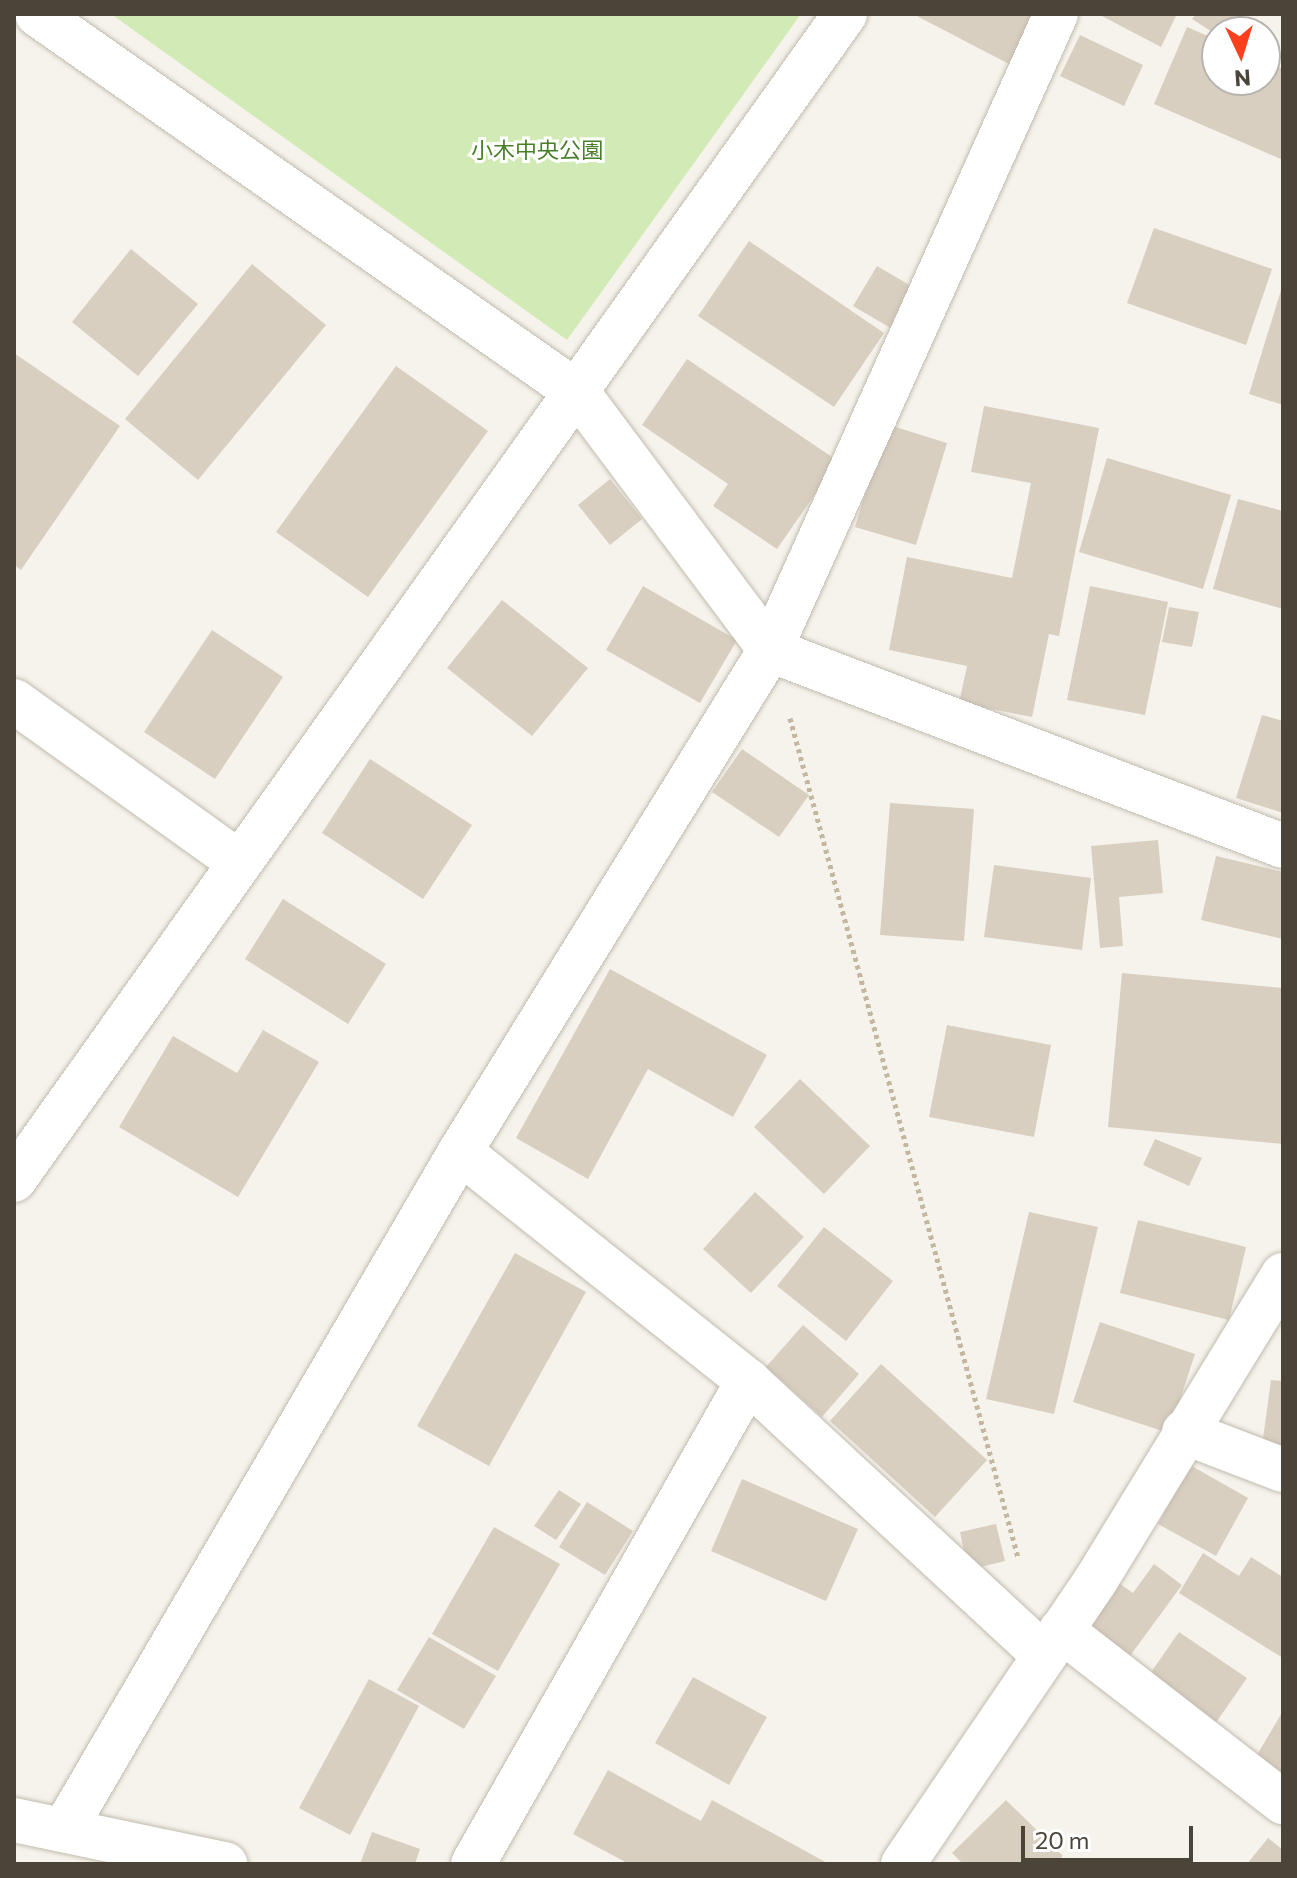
<!DOCTYPE html>
<html>
<head>
<meta charset="utf-8">
<style>
  body { margin:0 }
  #map { position:relative; width:1297px; height:1878px; overflow:hidden; background:#f6f3ec; font-family:Commissioner,"Noto Sans JP",sans-serif }
  div>[style] { position:absolute }
  .green>* { inset:0; background:#d2eab5 }
  .building>* { inset:0; background:#d8cfc1 }
  .path>* { height:5px; margin-top:-2.5px; transform-origin:0; background:repeating-linear-gradient(90deg,#c4b79f 0 4px,transparent 0 8px) }
  .roads { filter:drop-shadow(0 0 2px #c2bbae) drop-shadow(0 0 2px #c2bbae) }
  .minor>* { height:44px; margin:-22px; padding:0 22px; transform-origin:22px; border-radius:22px; background:#fff }
  span { translate:-50% -50%; white-space:nowrap; text-align:center; line-height:1.15; -webkit-text-stroke:6px #fff; paint-order:stroke }
  .park-label { font-size:22px; color:#4a7f2a }
  .frame { position:absolute; inset:0; border:16px solid #4b4439; pointer-events:none }
  .north { position:absolute; left:1201px; top:16px; width:80px; height:80px; box-sizing:border-box; background:#fff; border:2px solid #b7b4b0; border-radius:50%; rotate:176deg; font-size:22px; font-weight:700; line-height:32px; text-align:center; color:#4b4439 }
  .north::after { content:''; display:block; margin:auto; width:28px; height:36px; background:#fc3f1d; clip-path:polygon(50% 0,100% 100%,50% 72%,0 100%) }
  .scale { position:absolute; left:1021px; top:1826px; width:172px; height:36px; box-sizing:border-box; border:4px solid #4b4439; border-top:0; padding-left:10px; font-size:24px; line-height:28px; white-space:nowrap; color:#4b4439; -webkit-text-stroke:6px #fff; paint-order:stroke }
</style>
</head>
<body>
<div id="map">
  <div class="green">
    <div style="clip-path:polygon(111px 14px,801px 14px,567px 340px)"></div>
  </div>
  <div class="building">
    <div style="clip-path:polygon(913px 14px,1036px 14px,1009px 64px)"></div>
    <div style="clip-path:polygon(1098px 14px,1177px 14px,1161px 47px)"></div>
    <div style="clip-path:polygon(1196px 14px,1240px 14px,1229px 32px,1217px 35px,1192px 19px)"></div>
    <div style="clip-path:polygon(1187px 27px,1217px 40px,1217px 80px,1265px 80px,1265px 61px,1283px 69px,1283px 160px,1154px 104px)"></div>
    <div style="clip-path:polygon(1080px 35px,1143px 65px,1124px 106px,1060px 76px)"></div>
    <div style="clip-path:polygon(1154px 228px,1272px 269px,1246px 345px,1127px 303px)"></div>
    <div style="clip-path:polygon(749px 241px,884px 333px,834px 407px,698px 316px)"></div>
    <div style="clip-path:polygon(131px 249px,198px 304px,138px 376px,72px 322px)"></div>
    <div style="clip-path:polygon(252px 264px,326px 325px,198px 480px,125px 419px)"></div>
    <div style="clip-path:polygon(877px 266px,918px 290px,894px 330px,853px 306px)"></div>
    <div style="clip-path:polygon(1282px 287px,1283px 287px,1283px 405px,1249px 394px)"></div>
    <div style="clip-path:polygon(14px 353px,120px 426px,21px 570px,14px 565px)"></div>
    <div style="clip-path:polygon(687px 359px,838px 461px,777px 549px,713px 506px,728px 484px,642px 425px)"></div>
    <div style="clip-path:polygon(396px 366px,488px 431px,368px 597px,276px 532px)"></div>
    <div style="clip-path:polygon(984px 406px,1099px 428px,1059px 636px,1049px 634px,1032px 717px,959px 703px,967px 666px,889px 650px,907px 557px,1012px 578px,1031px 483px,971px 472px)"></div>
    <div style="clip-path:polygon(886px 424px,947px 443px,916px 545px,855px 527px)"></div>
    <div style="clip-path:polygon(1107px 458px,1231px 495px,1203px 589px,1079px 552px)"></div>
    <div style="clip-path:polygon(610px 479px,642px 519px,610px 545px,578px 505px)"></div>
    <div style="clip-path:polygon(1238px 499px,1283px 511px,1283px 609px,1213px 589px)"></div>
    <div style="clip-path:polygon(643px 586px,737px 640px,700px 703px,606px 650px)"></div>
    <div style="clip-path:polygon(1090px 586px,1168px 602px,1145px 715px,1067px 700px)"></div>
    <div style="clip-path:polygon(502px 600px,588px 668px,532px 736px,447px 668px)"></div>
    <div style="clip-path:polygon(1169px 607px,1199px 612px,1192px 647px,1162px 642px)"></div>
    <div style="clip-path:polygon(212px 630px,283px 677px,215px 779px,144px 732px)"></div>
    <div style="clip-path:polygon(1262px 715px,1283px 721px,1283px 813px,1236px 798px)"></div>
    <div style="clip-path:polygon(742px 749px,809px 795px,779px 837px,712px 792px)"></div>
    <div style="clip-path:polygon(370px 759px,472px 825px,423px 899px,322px 833px)"></div>
    <div style="clip-path:polygon(890px 803px,974px 809px,964px 941px,880px 935px)"></div>
    <div style="clip-path:polygon(1158px 840px,1163px 893px,1119px 897px,1123px 946px,1100px 948px,1091px 846px)"></div>
    <div style="clip-path:polygon(1216px 856px,1283px 872px,1283px 939px,1201px 920px)"></div>
    <div style="clip-path:polygon(994px 865px,1091px 878px,1082px 950px,984px 937px)"></div>
    <div style="clip-path:polygon(283px 899px,386px 964px,348px 1024px,245px 959px)"></div>
    <div style="clip-path:polygon(610px 969px,767px 1055px,733px 1117px,648px 1069px,588px 1179px,516px 1138px)"></div>
    <div style="clip-path:polygon(1122px 973px,1283px 988px,1283px 1144px,1108px 1127px)"></div>
    <div style="clip-path:polygon(947px 1025px,1051px 1045px,1034px 1137px,929px 1117px)"></div>
    <div style="clip-path:polygon(263px 1030px,319px 1062px,238px 1197px,119px 1127px,173px 1036px,237px 1073px)"></div>
    <div style="clip-path:polygon(800px 1079px,870px 1146px,824px 1194px,754px 1127px)"></div>
    <div style="clip-path:polygon(1155px 1139px,1202px 1158px,1189px 1186px,1143px 1165px)"></div>
    <div style="clip-path:polygon(755px 1192px,804px 1237px,751px 1293px,703px 1249px)"></div>
    <div style="clip-path:polygon(1029px 1212px,1098px 1227px,1054px 1414px,986px 1399px)"></div>
    <div style="clip-path:polygon(1138px 1220px,1246px 1247px,1229px 1320px,1120px 1293px)"></div>
    <div style="clip-path:polygon(824px 1227px,893px 1281px,846px 1341px,777px 1286px)"></div>
    <div style="clip-path:polygon(515px 1253px,586px 1292px,489px 1466px,417px 1426px)"></div>
    <div style="clip-path:polygon(1100px 1322px,1195px 1354px,1169px 1433px,1073px 1402px)"></div>
    <div style="clip-path:polygon(803px 1325px,859px 1374px,822px 1417px,766px 1367px)"></div>
    <div style="clip-path:polygon(881px 1364px,987px 1460px,935px 1517px,830px 1421px)"></div>
    <div style="clip-path:polygon(1271px 1380px,1283px 1381px,1283px 1464px,1260px 1461px)"></div>
    <div style="clip-path:polygon(1190px 1465px,1248px 1498px,1216px 1556px,1158px 1524px)"></div>
    <div style="clip-path:polygon(742px 1479px,858px 1529px,826px 1601px,711px 1551px)"></div>
    <div style="clip-path:polygon(559px 1490px,581px 1504px,556px 1540px,534px 1526px)"></div>
    <div style="clip-path:polygon(587px 1502px,633px 1531px,605px 1575px,559px 1547px)"></div>
    <div style="clip-path:polygon(996px 1524px,1005px 1561px,968px 1570px,960px 1532px)"></div>
    <div style="clip-path:polygon(494px 1527px,560px 1564px,498px 1671px,432px 1634px)"></div>
    <div style="clip-path:polygon(1203px 1553px,1239px 1576px,1251px 1557px,1283px 1577px,1283px 1658px,1179px 1593px)"></div>
    <div style="clip-path:polygon(1154px 1564px,1182px 1585px,1119px 1671px,1071px 1635px,1113px 1579px,1133px 1593px)"></div>
    <div style="clip-path:polygon(1179px 1632px,1247px 1678px,1215px 1724px,1147px 1678px)"></div>
    <div style="clip-path:polygon(429px 1637px,496px 1676px,464px 1729px,397px 1690px)"></div>
    <div style="clip-path:polygon(693px 1677px,767px 1717px,729px 1785px,655px 1743px)"></div>
    <div style="clip-path:polygon(369px 1679px,419px 1706px,350px 1835px,299px 1808px)"></div>
    <div style="clip-path:polygon(1283px 1711px,1283px 1777px,1254px 1760px)"></div>
    <div style="clip-path:polygon(608px 1770px,701px 1821px,712px 1800px,829px 1864px,629px 1864px,573px 1834px)"></div>
    <div style="clip-path:polygon(1006px 1800px,1063px 1856px,1055px 1864px,963px 1864px,952px 1853px)"></div>
    <div style="clip-path:polygon(372px 1832px,420px 1849px,415px 1864px,360px 1864px)"></div>
    <div style="clip-path:polygon(1268px 1838px,1283px 1850px,1283px 1864px,1247px 1864px)"></div>
  </div>
  <div class="path">
    <div style="left:790px;top:718px;width:869px;rotate:74.8deg"></div>
  </div>
  <div class="roads">
    <div class="minor">
      <div style="left:37px;top:14px;width:661px;rotate:35.01deg"></div>
      <div style="left:578px;top:393px;width:321px;rotate:53.2deg"></div>
      <div style="left:770px;top:650px;width:549px;rotate:20.91deg"></div>
      <div style="left:14px;top:701px;width:277px;rotate:35.6deg"></div>
      <div style="left:460px;top:1152px;width:368px;rotate:38.5deg"></div>
      <div style="left:748px;top:1381px;width:403px;rotate:42.8deg"></div>
      <div style="left:14px;top:1180px;width:1432px;rotate:-54.52deg"></div>
      <div style="left:1184px;top:1432px;width:106px;rotate:21deg"></div>
      <div style="left:1061px;top:1630px;width:281px;rotate:37.8deg"></div>
      <div style="left:14px;top:1820px;width:216px;rotate:11.8deg"></div>
      <div style="left:64px;top:1830px;width:785px;rotate:-59.71deg"></div>
      <div style="left:460px;top:1152px;width:590px;rotate:-58.3deg"></div>
      <div style="left:770px;top:650px;width:697px;rotate:-65.79deg"></div>
      <div style="left:473px;top:1864px;width:556px;rotate:-60.34deg"></div>
      <div style="left:903px;top:1864px;width:343px;rotate:-55.8deg"></div>
      <div style="left:1096px;top:1580px;width:358px;rotate:-58.5deg"></div>
    </div>
  </div>
  <div class="park-label">
    <span style="left:537px;top:150px">小木中央公園</span>
  </div>
  <div class="frame"></div>
  <div class="north">N</div>
  <div class="scale">20 m</div>
</div>
</body>
</html>
